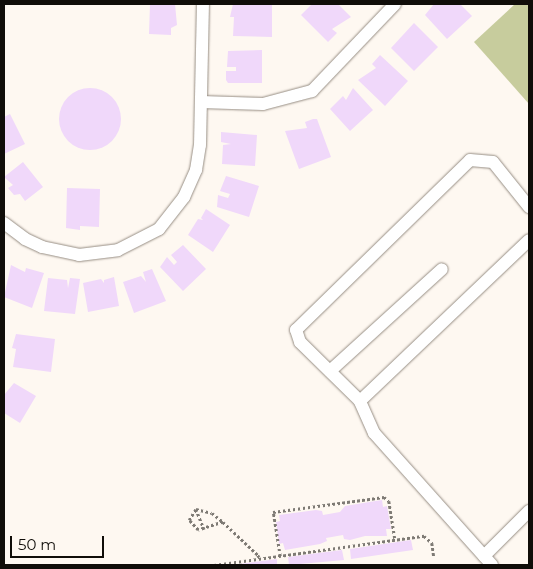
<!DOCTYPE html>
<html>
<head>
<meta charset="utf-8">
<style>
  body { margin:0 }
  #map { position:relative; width:533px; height:569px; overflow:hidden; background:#fef8f1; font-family:Montserrat,sans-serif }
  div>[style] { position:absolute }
  .green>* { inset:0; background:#c7cc9d }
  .building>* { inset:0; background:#f0d8fa }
  .round { border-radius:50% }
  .path>* { height:2.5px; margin-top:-1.25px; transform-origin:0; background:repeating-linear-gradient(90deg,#7e7a74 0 2.5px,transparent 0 5px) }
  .roads { filter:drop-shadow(0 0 1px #978e84) drop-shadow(0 0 1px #978e84) }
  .minor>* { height:12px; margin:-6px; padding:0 6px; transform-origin:6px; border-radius:6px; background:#fff }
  span { translate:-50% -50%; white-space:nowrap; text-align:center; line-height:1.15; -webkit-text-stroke:4px #fef8f1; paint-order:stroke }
  .frame { position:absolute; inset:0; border:5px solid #100d09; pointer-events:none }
  .scale { position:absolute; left:10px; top:536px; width:94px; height:22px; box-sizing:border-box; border:2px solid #100d09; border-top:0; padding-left:6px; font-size:15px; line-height:18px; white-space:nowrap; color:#100d09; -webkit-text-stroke:4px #fef8f1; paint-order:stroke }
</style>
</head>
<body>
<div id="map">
  <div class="green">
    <div style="clip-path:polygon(515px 4px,529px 4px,529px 104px,474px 42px)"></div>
  </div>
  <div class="building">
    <div style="clip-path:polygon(150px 4px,175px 4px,177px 25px,171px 28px,171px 35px,149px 34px)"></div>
    <div style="clip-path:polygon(233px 4px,272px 4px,272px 37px,233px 36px,234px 17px,230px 17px)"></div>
    <div style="clip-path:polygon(312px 4px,338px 4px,351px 17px,332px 29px,337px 33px,328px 42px,301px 15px)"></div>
    <div style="clip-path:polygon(434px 4px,460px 4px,472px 16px,447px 39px,425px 15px)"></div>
    <div style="clip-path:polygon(414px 23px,438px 47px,414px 71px,391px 48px)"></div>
    <div style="clip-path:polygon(262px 50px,262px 83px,228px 83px,226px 80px,226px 71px,236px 71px,236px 67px,227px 67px,228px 51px)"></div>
    <div style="clip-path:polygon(380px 55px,408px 81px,385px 106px,358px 80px,376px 68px,372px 64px)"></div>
    <div style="clip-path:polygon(353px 88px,373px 110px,350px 131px,330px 109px,343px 96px,346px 100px)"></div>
    <div class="round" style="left:59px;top:88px;width:62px;height:62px"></div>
    <div style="clip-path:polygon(10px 114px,25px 144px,4px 154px,4px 117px)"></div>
    <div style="clip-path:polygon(313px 119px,317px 119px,331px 157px,299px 169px,285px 131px,307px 128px,305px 122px)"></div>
    <div style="clip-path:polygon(221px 132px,257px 135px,255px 166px,222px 164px,223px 145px,231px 144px,221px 142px)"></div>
    <div style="clip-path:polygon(23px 162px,43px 187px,25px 201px,20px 194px,14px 195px,8px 188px,13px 185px,4px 177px)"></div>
    <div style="clip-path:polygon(226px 176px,259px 186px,249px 217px,217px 207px,218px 195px,228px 198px,230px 194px,220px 191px)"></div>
    <div style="clip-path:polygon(67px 188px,100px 189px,99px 227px,80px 226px,80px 230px,66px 228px)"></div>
    <div style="clip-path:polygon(206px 209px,230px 225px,213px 252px,188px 235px,198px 219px,203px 220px,201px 218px)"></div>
    <div style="clip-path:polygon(183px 245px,206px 269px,183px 291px,160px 267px,167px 257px,174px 265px,177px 262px,171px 255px)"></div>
    <div style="clip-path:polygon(11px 265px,25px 272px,26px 268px,44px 273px,32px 308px,4px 297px)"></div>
    <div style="clip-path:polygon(152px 269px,166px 301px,134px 313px,123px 282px,141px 276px,146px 282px,143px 272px)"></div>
    <div style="clip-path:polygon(114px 277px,119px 306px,88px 312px,83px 283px,101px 279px,104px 283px,104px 280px)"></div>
    <div style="clip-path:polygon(48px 278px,67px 280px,68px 288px,70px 278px,80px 279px,75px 314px,44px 311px)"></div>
    <div style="clip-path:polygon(16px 334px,55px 339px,51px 372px,13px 367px,16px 349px,12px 348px)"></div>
    <div style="clip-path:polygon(14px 383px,36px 396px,20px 423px,4px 413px,4px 395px)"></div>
    <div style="clip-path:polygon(382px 500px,383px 507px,387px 506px,391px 529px,386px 529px,387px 536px,365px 536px,350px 540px,344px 539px,343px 535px,326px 538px,327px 541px,320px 544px,285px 550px,283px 543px,279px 544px,276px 522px,280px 521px,279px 515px,316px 510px,322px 511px,323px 515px,340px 512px,345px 506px)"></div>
    <div style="clip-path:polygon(411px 540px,413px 550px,351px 559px,350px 549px)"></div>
    <div style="clip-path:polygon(342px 550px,344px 560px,289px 565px,288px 557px)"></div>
    <div style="clip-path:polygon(277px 559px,277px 565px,240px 565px,240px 564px)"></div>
  </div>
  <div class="path">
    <div style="left:196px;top:509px;width:22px;rotate:68deg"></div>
    <div style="left:223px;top:522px;width:26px;rotate:162deg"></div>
    <div style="left:198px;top:530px;width:13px;rotate:-132deg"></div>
    <div style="left:189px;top:520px;width:13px;rotate:-58deg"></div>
    <div style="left:196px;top:509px;width:16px;rotate:14deg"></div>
    <div style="left:212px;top:513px;width:14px;rotate:39deg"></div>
    <div style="left:223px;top:522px;width:48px;rotate:43.3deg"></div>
    <div style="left:258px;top:555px;width:4px;rotate:63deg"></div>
    <div style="left:280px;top:556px;width:45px;rotate:-99deg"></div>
    <div style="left:273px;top:512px;width:112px;rotate:-7.7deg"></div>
    <div style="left:384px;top:497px;width:6px;rotate:39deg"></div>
    <div style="left:389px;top:501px;width:39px;rotate:81deg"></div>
    <div style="left:214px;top:565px;width:212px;rotate:-7.9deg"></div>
    <div style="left:424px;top:536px;width:11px;rotate:41deg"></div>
    <div style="left:432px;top:543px;width:14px;rotate:82deg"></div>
  </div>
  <div class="roads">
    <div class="minor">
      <div style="left:201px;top:102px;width:62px;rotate:1.8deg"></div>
      <div style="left:263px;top:104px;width:51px;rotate:-14.9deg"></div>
      <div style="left:312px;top:91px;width:120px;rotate:-46.3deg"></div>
      <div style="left:4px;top:223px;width:26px;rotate:37deg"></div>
      <div style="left:25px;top:239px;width:19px;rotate:25deg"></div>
      <div style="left:42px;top:247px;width:38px;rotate:12deg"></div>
      <div style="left:79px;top:255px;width:39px;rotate:-7deg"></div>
      <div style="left:118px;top:250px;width:46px;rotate:-27.1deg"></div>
      <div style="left:159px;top:229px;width:41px;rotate:-52deg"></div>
      <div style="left:184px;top:197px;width:30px;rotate:-66deg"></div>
      <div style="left:196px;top:170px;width:25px;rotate:-81deg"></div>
      <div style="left:200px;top:145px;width:141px;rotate:-88.8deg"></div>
      <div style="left:330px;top:371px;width:151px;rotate:-42.3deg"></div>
      <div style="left:360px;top:401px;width:233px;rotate:-43.6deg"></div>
      <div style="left:484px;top:556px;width:64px;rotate:-45deg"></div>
      <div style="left:492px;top:565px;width:177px;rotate:-131.8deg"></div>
      <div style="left:374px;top:433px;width:35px;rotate:-114deg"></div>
      <div style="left:360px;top:401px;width:84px;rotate:-135.5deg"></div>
      <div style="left:300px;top:342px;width:13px;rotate:-108deg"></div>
      <div style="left:296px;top:330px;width:243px;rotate:-44.3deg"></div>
      <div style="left:470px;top:160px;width:23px;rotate:5deg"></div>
      <div style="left:493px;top:162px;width:58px;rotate:51.3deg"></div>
    </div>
  </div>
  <div class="frame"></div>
  <div class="scale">50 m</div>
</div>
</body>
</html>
